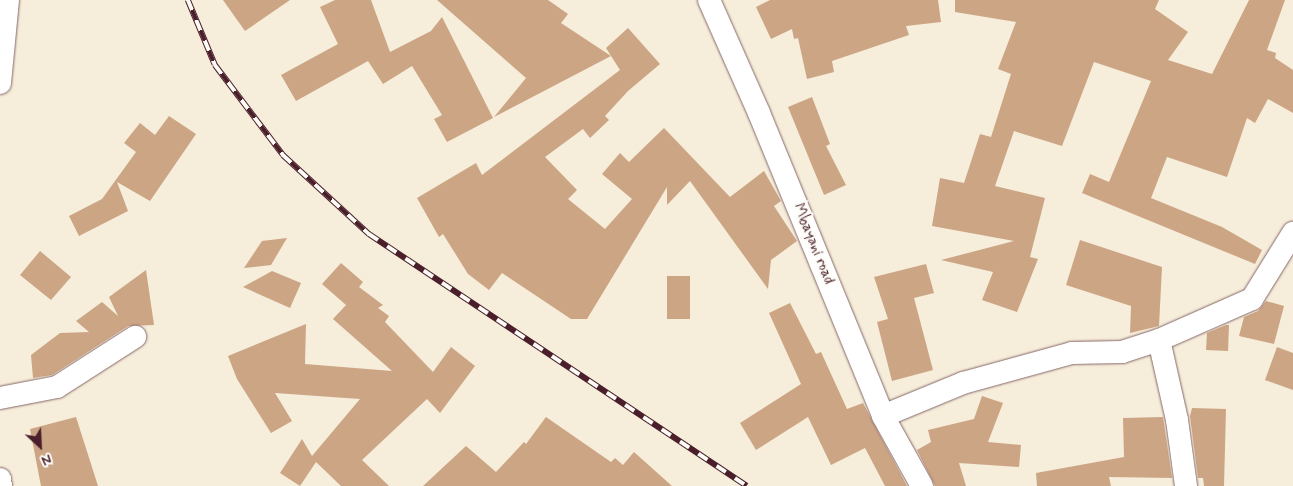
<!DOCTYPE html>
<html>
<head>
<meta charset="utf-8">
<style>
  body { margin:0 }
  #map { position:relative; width:1293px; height:486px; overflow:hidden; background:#f6edda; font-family:Mynerve,sans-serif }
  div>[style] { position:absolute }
  .building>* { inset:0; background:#cca584 }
  .roads { filter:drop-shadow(0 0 1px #866768) drop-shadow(0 0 1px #866768) }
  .street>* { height:22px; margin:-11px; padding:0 11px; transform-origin:11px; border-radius:11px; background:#fff }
  .rail>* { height:5.5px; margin-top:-2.75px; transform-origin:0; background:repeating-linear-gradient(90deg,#fdfcf7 0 11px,#4a1f2b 0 22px); box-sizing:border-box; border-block:1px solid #4a1f2b }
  span { translate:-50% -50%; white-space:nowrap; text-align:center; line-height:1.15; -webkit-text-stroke:4.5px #fdfcf7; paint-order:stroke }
  .street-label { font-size:15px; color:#4a1f2b }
  .north { position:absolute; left:15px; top:421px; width:50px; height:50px; -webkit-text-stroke:4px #fdfcf7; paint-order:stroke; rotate:155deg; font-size:14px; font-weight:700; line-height:20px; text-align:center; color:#4a1f2b }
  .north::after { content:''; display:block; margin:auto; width:18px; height:22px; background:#4a1f2b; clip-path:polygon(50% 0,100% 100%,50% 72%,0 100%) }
</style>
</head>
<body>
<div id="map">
  <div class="building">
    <div style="clip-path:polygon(223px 0,290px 0,245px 31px)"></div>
    <div style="clip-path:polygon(335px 0,371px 0,390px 52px,431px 31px,442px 17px,493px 118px,447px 142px,434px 119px,442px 115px,412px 66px,383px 84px,368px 61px,296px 101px,281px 75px,338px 44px,320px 7px)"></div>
    <div style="clip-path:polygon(437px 0,548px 0,568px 14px,561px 23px,611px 56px,494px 117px,526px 78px)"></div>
    <div style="clip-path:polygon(770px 0,938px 0,941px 22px,906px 26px,909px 35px,832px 61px,834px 72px,807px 79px,798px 38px,794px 39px,792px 29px,771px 39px,756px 7px)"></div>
    <div style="clip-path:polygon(955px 0,1159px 0,1155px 9px,1188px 32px,1168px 60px,1212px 74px,1249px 0,1285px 0,1267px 50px,1276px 53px,1275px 58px,1293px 70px,1293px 113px,1268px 99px,1255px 123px,1247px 118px,1227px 177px,1167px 157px,1151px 198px,1222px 227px,1262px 250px,1255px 264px,1082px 193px,1090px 174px,1109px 182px,1151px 81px,1094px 62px,1062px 146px,1014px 131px,995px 186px,1045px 198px,1030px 257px,1038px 259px,1017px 312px,982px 300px,993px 272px,941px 260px,1014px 241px,932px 226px,940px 178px,964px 183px,980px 134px,991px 137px,1011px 74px,998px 69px,1016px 22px,955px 12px)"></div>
    <div style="clip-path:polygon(628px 28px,660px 64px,628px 91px,605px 116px,609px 120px,590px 138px,583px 129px,545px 157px,577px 190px,568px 199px,605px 229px,632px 199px,602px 174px,620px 153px,629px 162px,664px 128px,730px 197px,764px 171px,781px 201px,774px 206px,797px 241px,771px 260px,768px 289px,690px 181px,667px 205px,667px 187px,587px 319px,571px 319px,502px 273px,489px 290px,468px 274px,443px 234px,439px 237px,417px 198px,476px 163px,482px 175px,620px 70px,606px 48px)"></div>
    <div style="clip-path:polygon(812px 97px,830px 144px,826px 146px,846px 185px,824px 195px,788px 107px)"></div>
    <div style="clip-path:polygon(169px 116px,196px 134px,150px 201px,117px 182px,128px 211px,79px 236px,69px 216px,102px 199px,136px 152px,124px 143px,140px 123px,155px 135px)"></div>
    <div style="clip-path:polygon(287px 238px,271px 265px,244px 268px,262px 241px)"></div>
    <div style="clip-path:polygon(1080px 240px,1162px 267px,1159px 326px,1130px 333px,1131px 306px,1066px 285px)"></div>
    <div style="clip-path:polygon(40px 251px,71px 277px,51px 300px,20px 275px)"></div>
    <div style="clip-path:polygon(341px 263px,363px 282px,359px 287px,383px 305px,378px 308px,389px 316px,385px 322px,433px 372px,451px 347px,475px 366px,440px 413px,427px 399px,362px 460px,389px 486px,341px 486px,316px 462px,300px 486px,280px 473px,302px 439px,312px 456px,360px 399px,275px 393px,292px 421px,271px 433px,237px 379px,228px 356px,306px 324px,305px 364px,392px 371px,333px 319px,346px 305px,322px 284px)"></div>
    <div style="clip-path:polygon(926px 264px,934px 293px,914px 298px,933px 370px,892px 381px,877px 322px,888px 319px,874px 277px)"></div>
    <div style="clip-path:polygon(146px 270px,154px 325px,128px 326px,52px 375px,33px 378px,31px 355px,60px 333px,89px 332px,76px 321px,102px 302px,118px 316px,109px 297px)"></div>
    <div style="clip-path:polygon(272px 271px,301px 283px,290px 308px,243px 287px)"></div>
    <div style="clip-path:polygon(667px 276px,690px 276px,690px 319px,667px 319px)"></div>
    <div style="clip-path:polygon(1266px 301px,1284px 306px,1274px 344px,1239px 336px,1244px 317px,1258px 311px)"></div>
    <div style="clip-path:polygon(790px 303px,816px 354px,821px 352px,847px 409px,863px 403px,907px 486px,885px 486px,865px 448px,831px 465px,808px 417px,756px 450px,740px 423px,801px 384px,769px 313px)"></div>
    <div style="clip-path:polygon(1226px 325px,1229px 325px,1228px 351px,1206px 350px,1207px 333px)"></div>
    <div style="clip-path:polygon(1277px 347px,1293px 353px,1293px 390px,1265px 380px)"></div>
    <div style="clip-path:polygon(982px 396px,1003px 403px,988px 442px,1021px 445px,1019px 467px,959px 463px,966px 486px,935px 486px,917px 450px,931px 442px,928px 430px,974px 419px)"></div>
    <div style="clip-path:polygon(1192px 408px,1226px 409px,1224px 486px,1204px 486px,1203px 478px,1198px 478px,1190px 416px)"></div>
    <div style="clip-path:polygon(76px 417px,98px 486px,41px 486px,30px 429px)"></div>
    <div style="clip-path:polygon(546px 417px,611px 462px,615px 458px,623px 465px,634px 452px,672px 486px,423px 486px,466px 446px,496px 472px,524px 442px,526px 444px)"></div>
    <div style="clip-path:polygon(1163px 417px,1172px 478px,1109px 477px,1111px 486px,1037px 486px,1036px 473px,1124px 457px,1123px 418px)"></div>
  </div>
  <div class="roads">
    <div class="street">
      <div style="left:709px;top:0;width:124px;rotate:66.1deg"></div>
      <div style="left:759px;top:113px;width:327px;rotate:67.7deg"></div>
      <div style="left:883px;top:416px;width:80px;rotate:60.9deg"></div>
      <div style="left:0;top:83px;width:83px;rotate:-84.5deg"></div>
      <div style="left:1159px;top:340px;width:82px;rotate:77.3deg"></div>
      <div style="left:1177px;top:420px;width:67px;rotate:82.2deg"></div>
      <div style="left:0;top:398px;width:58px;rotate:-10.9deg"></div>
      <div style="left:57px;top:387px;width:93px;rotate:-32.7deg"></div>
      <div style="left:883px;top:416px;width:87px;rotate:-22.4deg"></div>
      <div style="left:963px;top:383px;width:113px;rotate:-15.4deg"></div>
      <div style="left:1072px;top:353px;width:50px;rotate:-1.1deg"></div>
      <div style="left:1122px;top:352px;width:39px;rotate:-18deg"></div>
      <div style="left:1159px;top:340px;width:102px;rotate:-23.8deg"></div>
      <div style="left:1252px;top:299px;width:78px;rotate:-58.2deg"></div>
      <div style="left:0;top:479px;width:7px;rotate:82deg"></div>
    </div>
  </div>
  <div class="rail">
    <div style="left:188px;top:0;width:70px;rotate:67.4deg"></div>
    <div style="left:215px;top:65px;width:113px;rotate:52.9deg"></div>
    <div style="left:283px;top:155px;width:117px;rotate:42.6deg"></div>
    <div style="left:369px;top:234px;width:454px;rotate:33.7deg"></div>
  </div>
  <div class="street-label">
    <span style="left:813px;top:244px;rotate:68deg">Mbayani road</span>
  </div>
  <div class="north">N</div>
</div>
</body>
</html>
